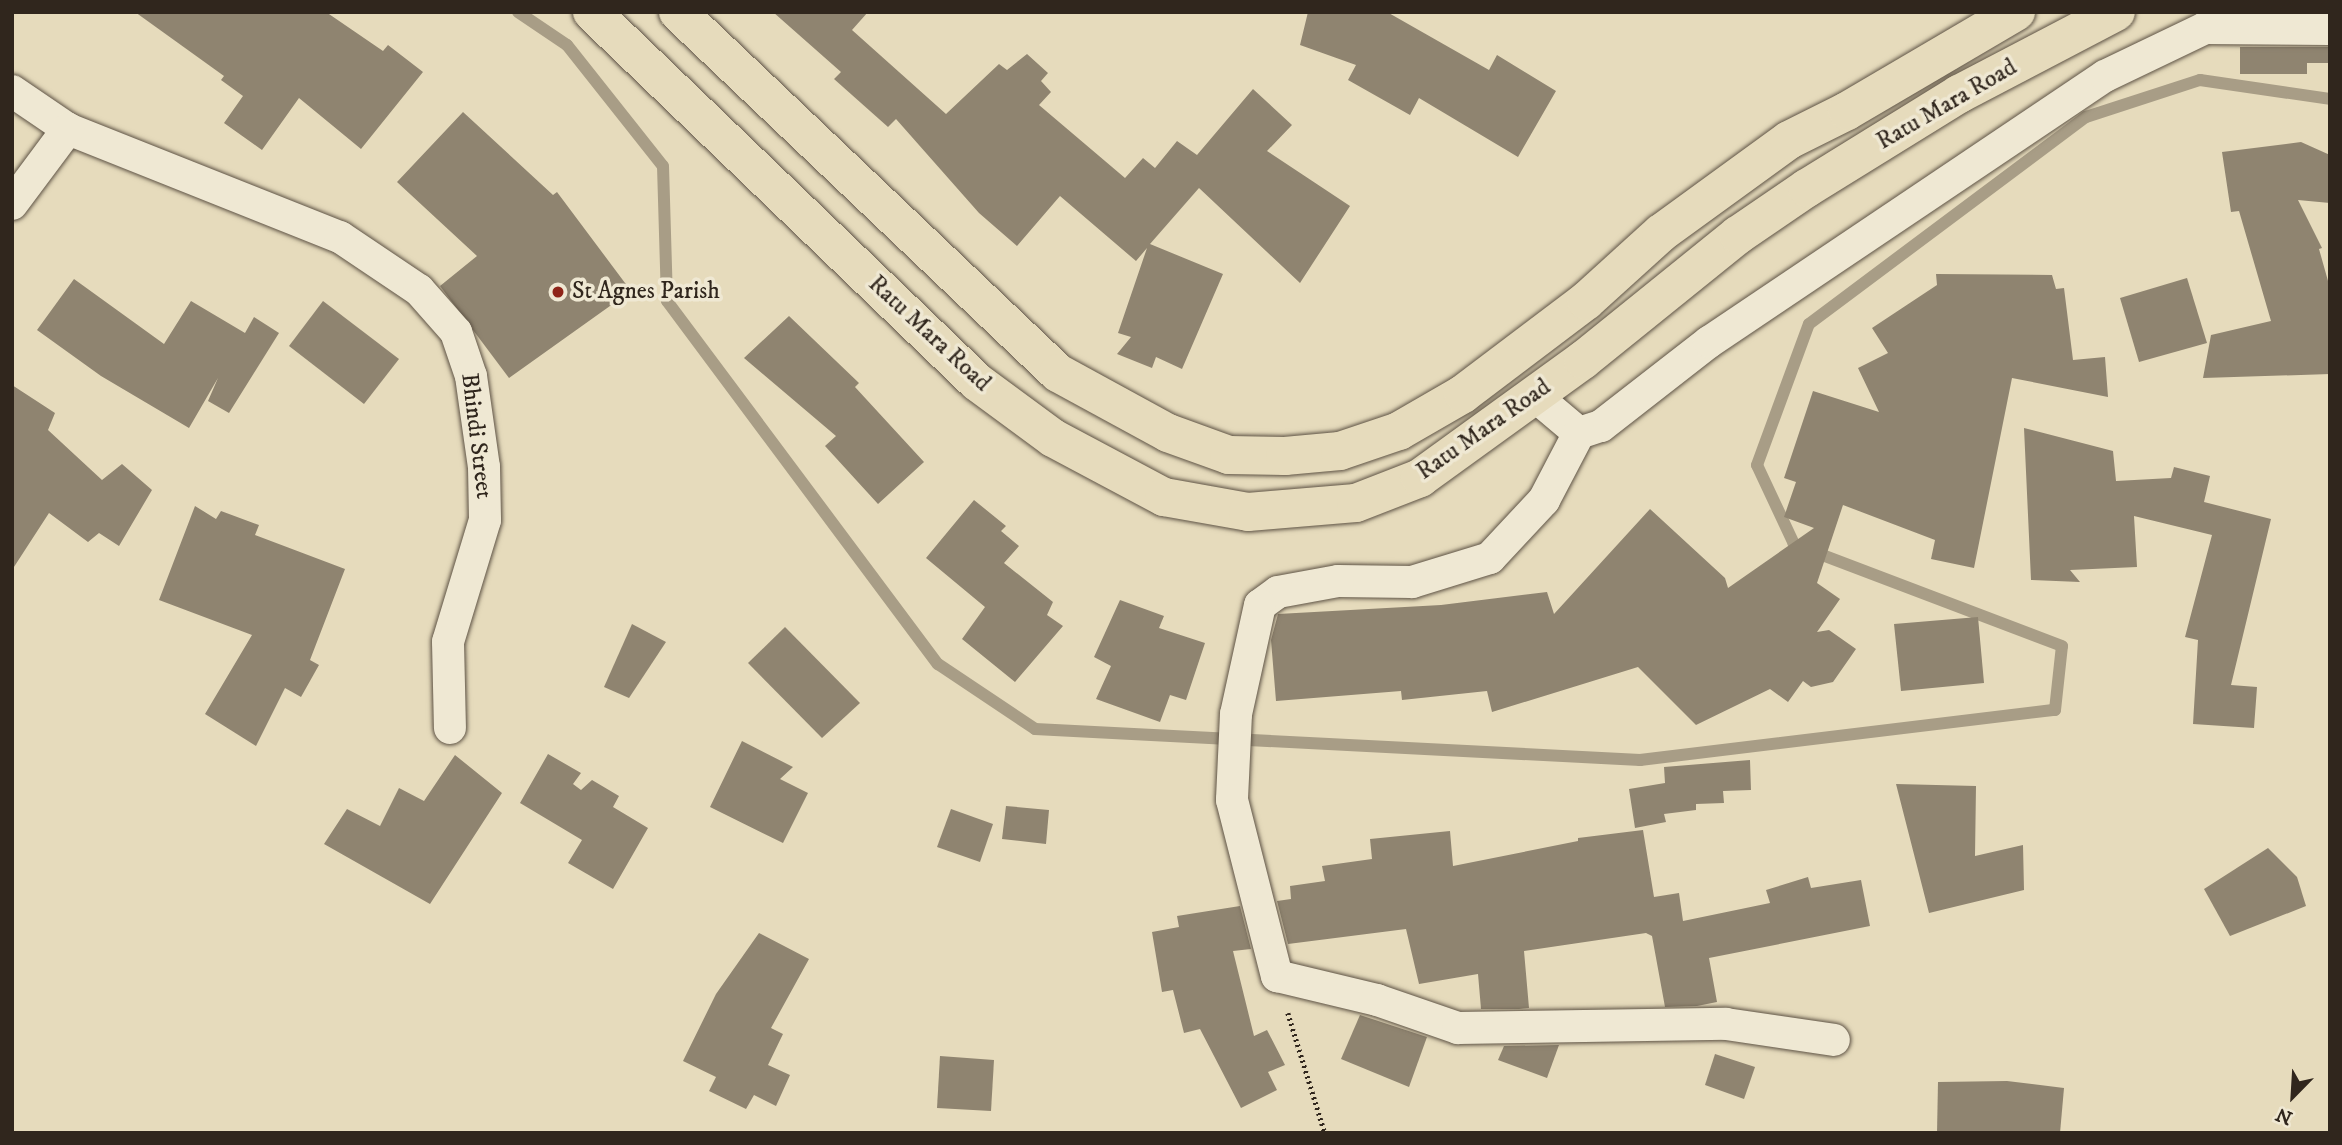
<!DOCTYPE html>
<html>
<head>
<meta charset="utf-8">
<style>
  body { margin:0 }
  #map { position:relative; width:2342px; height:1145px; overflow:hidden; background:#e6dbbc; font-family:"IM FELL DW Pica",serif }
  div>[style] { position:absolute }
  .stream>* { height:12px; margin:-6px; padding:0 6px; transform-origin:6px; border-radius:6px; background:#a89d86 }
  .building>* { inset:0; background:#8f8470 }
  .path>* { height:4.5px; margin-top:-2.25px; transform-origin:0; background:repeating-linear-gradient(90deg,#30261d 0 2px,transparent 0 5.5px) }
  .roads { filter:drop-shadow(0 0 2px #5e5345) drop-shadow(0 0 2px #5e5345) }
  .street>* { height:32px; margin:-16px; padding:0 16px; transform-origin:16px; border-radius:16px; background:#efe8d3 }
  .highway>* { height:38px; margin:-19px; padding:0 19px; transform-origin:19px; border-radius:19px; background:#e6dbbc }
  .dots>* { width:19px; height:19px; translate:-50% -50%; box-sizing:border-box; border:4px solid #efe8d3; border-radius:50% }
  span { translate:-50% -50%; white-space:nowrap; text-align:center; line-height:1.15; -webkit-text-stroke:7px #efe8d3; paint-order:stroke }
  .street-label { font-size:24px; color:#30261d }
  .poi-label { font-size:24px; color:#30261d }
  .left { translate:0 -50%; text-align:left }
  .frame { position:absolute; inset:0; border:14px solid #30261d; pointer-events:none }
  .north { position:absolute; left:2258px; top:1061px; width:70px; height:70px; -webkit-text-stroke:5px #efe8d3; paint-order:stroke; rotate:204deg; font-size:19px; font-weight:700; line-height:28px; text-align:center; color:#30261d }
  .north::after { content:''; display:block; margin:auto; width:24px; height:32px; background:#30261d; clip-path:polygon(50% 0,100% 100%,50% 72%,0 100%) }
</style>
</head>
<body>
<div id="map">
  <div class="stream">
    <div style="left:518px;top:12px;width:59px;rotate:34deg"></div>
    <div style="left:567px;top:45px;width:154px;rotate:51.6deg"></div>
    <div style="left:663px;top:166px;width:135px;rotate:88.3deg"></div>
    <div style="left:667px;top:301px;width:453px;rotate:53.3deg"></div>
    <div style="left:938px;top:664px;width:117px;rotate:33.8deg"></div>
    <div style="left:1035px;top:729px;width:606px;rotate:2.93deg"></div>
    <div style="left:1640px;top:760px;width:418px;rotate:-6.9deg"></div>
    <div style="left:2055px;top:710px;width:64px;rotate:-83.8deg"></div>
    <div style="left:2062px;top:646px;width:287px;rotate:-159.2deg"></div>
    <div style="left:1794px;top:544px;width:87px;rotate:-115.1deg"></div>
    <div style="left:1757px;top:465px;width:150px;rotate:-69.8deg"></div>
    <div style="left:1809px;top:324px;width:346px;rotate:-36.8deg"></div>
    <div style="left:2086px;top:117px;width:120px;rotate:-18deg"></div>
    <div style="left:2200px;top:80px;width:131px;rotate:8.3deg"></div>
  </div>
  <div class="building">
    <div style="clip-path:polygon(135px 12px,326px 12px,383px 51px,388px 45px,423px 72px,361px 149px,299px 98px,262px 150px,224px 123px,243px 96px,221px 80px,224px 76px)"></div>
    <div style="clip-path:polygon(773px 12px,868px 12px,852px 30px,946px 114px,999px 64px,1007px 70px,1027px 54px,1048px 73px,1041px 81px,1051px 92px,1039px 105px,1125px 178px,1143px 158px,1155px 168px,1177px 141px,1197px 155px,1253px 89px,1292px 125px,1267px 151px,1350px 206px,1300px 283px,1199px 188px,1150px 244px,1223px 274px,1182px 369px,1156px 357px,1152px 368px,1117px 354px,1131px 337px,1118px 333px,1147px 248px,1136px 261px,1060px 196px,1017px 246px,979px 213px,896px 119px,888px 127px,834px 79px,841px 72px)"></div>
    <div style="clip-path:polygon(1308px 12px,1387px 12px,1489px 70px,1497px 55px,1556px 91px,1518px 157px,1419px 98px,1410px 115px,1348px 80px,1356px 65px,1300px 45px)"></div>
    <div style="clip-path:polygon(2240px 47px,2330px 47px,2330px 63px,2307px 63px,2307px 74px,2240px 74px)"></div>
    <div style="clip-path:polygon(463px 112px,553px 195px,557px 192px,631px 291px,509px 378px,440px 286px,477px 256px,397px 182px)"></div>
    <div style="clip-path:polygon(2301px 142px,2330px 155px,2330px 203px,2298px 200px,2322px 248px,2319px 249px,2330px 288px,2330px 374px,2203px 378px,2211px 335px,2271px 321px,2239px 211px,2231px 212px,2222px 152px)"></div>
    <div style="clip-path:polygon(1936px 274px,2052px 275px,2056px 289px,2064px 288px,2073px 360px,2105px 357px,2108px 397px,2012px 378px,1974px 568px,1931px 559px,1935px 540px,1843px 505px,1817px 583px,1840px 599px,1817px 632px,1829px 630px,1856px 649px,1833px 682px,1811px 687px,1803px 681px,1788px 702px,1770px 689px,1696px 725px,1638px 667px,1492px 712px,1487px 691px,1402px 700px,1401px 691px,1276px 701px,1271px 640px,1278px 614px,1441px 605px,1547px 592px,1554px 614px,1650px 509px,1725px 578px,1728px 588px,1814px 528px,1784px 517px,1796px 482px,1784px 478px,1813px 391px,1879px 412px,1858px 368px,1888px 353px,1872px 328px,1937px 285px)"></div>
    <div style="clip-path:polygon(2187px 278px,2207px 343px,2139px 362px,2120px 298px)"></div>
    <div style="clip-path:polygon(74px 279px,164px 344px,191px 301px,245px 333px,254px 317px,279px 333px,229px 413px,208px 401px,218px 378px,189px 428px,101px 376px,37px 330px)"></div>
    <div style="clip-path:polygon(323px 301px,399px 359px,364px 404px,289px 346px)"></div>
    <div style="clip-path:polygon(789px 316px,859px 383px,855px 387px,924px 462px,878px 504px,825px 446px,836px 436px,744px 358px)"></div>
    <div style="clip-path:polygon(12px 385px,55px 413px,48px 430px,102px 480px,122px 464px,152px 490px,119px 546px,99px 533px,88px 542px,49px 513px,12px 570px)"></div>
    <div style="clip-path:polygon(2024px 428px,2113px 451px,2116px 481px,2171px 478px,2174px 467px,2210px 476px,2204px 502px,2271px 519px,2231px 685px,2257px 687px,2254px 728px,2193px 724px,2198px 640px,2185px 637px,2212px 535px,2134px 516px,2137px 567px,2070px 570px,2080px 582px,2031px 580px)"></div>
    <div style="clip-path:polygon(974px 500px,1006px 526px,1001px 531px,1019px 546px,1004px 563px,1053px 602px,1047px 615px,1063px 626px,1015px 682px,962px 639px,985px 607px,926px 558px)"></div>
    <div style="clip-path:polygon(195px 506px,216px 519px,221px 511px,259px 525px,255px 535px,345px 569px,310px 660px,319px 665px,301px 697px,285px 688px,256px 746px,205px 714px,252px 635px,159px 600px)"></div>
    <div style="clip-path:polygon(1120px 600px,1164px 616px,1159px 628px,1205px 643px,1186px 700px,1170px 695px,1160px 722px,1096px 699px,1111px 666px,1094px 657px)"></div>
    <div style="clip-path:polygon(1978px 617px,1984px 683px,1901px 691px,1894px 624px)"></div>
    <div style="clip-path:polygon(632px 624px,666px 642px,629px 698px,604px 687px)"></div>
    <div style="clip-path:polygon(785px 627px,860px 703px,822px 738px,748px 663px)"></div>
    <div style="clip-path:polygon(742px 741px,793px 767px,780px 779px,808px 793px,783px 843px,710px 807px)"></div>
    <div style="clip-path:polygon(548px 754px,581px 773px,573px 784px,581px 790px,592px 780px,619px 796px,613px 807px,648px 828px,613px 889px,568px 863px,582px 840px,520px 803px)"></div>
    <div style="clip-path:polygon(455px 755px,502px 793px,430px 904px,324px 844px,347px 809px,380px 826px,399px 788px,424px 801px)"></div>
    <div style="clip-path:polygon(1750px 760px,1751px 790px,1723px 791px,1724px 803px,1696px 804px,1696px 810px,1664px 814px,1666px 822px,1635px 828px,1629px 789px,1665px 783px,1664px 767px)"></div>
    <div style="clip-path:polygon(1896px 784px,1976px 786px,1975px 856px,2023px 845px,2024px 890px,1929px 913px)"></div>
    <div style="clip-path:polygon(1006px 806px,1049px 810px,1046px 844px,1002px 839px)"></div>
    <div style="clip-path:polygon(951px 809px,993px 824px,980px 862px,937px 847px)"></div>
    <div style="clip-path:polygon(1643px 830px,1654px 897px,1679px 893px,1683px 921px,1770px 903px,1766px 890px,1808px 877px,1811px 888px,1861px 880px,1870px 926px,1709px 958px,1717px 1002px,1697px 1006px,1665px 1007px,1652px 936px,1646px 933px,1524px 951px,1529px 1008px,1519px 1009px,1481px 1009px,1478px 974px,1419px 984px,1406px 929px,1288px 944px,1277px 901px,1291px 899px,1290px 886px,1325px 881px,1322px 866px,1372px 859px,1370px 839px,1450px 831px,1453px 866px,1578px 841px,1578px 838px)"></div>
    <div style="clip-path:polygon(2268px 848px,2297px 877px,2306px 906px,2230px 936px,2204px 889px)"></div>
    <div style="clip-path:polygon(1240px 906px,1251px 949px,1233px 951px,1254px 1036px,1267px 1030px,1285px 1065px,1268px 1072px,1277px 1090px,1241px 1108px,1200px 1029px,1184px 1033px,1173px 990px,1162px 992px,1152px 932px,1179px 927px,1177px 916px)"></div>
    <div style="clip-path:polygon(759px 933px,809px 959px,771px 1028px,783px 1034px,768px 1065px,790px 1075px,776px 1106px,754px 1095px,746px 1109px,709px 1091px,716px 1077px,683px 1061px,716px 994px)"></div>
    <div style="clip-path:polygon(1360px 1015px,1427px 1037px,1409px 1087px,1341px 1059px)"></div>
    <div style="clip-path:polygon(1559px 1045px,1547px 1078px,1498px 1060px,1504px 1046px)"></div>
    <div style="clip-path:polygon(1715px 1054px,1755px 1067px,1744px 1099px,1705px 1085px)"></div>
    <div style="clip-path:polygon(940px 1056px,994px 1060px,991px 1111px,937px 1108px)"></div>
    <div style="clip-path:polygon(2007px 1081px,2064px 1088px,2060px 1133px,1937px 1133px,1938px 1082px)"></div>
  </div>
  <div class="path">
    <div style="left:1288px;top:1013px;width:126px;rotate:72.9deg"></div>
  </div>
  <div class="roads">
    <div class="street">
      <div style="left:12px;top:91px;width:68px;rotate:34.2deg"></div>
      <div style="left:68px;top:129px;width:293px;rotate:21.7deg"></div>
      <div style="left:340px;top:237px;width:95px;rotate:33.9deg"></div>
      <div style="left:419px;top:290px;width:56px;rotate:48.6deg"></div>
      <div style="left:456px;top:332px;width:46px;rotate:71.2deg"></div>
      <div style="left:471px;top:376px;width:92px;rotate:81.9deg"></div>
      <div style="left:484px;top:467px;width:53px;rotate:88.9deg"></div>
      <div style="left:485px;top:520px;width:127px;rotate:106.9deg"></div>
      <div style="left:448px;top:642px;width:86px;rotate:88.7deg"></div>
      <div style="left:12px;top:204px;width:94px;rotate:-53.3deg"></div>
      <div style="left:1535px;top:396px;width:57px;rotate:40.1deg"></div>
      <div style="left:1579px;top:433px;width:23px;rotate:-18deg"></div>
      <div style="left:1601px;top:426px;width:137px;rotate:-37.9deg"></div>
      <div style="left:1709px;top:342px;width:477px;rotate:-33.9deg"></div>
      <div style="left:2105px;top:76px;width:111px;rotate:-25.6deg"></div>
      <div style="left:2205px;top:28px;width:125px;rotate:0.5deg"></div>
      <div style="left:1579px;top:433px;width:76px;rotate:117.6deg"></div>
      <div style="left:1544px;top:500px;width:79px;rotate:133deg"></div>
      <div style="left:1490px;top:558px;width:82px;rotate:162.9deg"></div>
      <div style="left:1412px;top:582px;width:74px;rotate:-179.2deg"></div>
      <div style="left:1338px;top:581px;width:61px;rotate:169.6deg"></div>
      <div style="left:1278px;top:592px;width:22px;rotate:144deg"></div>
      <div style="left:1260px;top:605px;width:112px;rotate:102.4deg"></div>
      <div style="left:1236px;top:714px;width:86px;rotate:92.7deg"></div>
      <div style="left:1232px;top:800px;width:182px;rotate:75.7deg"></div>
      <div style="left:1277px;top:976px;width:103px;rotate:13.5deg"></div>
      <div style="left:1377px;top:1000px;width:86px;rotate:19.1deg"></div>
      <div style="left:1458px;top:1028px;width:268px;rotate:-0.9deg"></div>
      <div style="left:1726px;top:1024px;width:109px;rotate:8.4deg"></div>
    </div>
    <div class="highway">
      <div style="left:592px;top:12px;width:534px;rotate:43.86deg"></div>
      <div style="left:977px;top:382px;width:94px;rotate:36.4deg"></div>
      <div style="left:1053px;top:438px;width:126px;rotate:28deg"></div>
      <div style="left:1164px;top:497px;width:85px;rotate:10.1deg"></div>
      <div style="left:1248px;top:512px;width:108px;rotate:-4.8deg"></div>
      <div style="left:1356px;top:503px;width:69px;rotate:-21.3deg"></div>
      <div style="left:1420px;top:478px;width:201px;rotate:-35.9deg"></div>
      <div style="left:1583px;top:360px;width:199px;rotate:-38.9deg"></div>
      <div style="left:1738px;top:235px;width:83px;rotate:-34.3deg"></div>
      <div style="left:1807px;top:188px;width:179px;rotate:-31.7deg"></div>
      <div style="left:1959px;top:94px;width:177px;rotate:-27.6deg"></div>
      <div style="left:678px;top:12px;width:524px;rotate:43.53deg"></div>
      <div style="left:1058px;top:373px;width:125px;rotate:28.6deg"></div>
      <div style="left:1168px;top:433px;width:65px;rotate:19.8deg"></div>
      <div style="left:1229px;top:455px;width:56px;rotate:1deg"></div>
      <div style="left:1285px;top:456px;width:55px;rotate:-5.2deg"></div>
      <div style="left:1340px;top:451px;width:62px;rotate:-18.7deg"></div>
      <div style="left:1399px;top:431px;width:74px;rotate:-30deg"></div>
      <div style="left:1463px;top:394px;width:154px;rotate:-37.1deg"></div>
      <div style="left:1586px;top:301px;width:101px;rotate:-42.2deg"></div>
      <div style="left:1661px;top:233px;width:158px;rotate:-36deg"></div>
      <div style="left:1789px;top:140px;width:65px;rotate:-26.6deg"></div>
      <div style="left:1847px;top:111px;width:196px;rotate:-30.4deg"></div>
    </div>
  </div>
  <div class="dots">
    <div style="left:558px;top:292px;background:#8f2418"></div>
  </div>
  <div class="street-label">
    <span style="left:1947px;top:105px;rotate:-30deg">Ratu Mara Road</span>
    <span style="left:929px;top:334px;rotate:43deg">Ratu Mara Road</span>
    <span style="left:1484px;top:430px;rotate:-35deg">Ratu Mara Road</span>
    <span style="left:476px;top:436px;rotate:83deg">Bhindi Street</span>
  </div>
  <div class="poi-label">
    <span class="left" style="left:572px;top:292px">St Agnes Parish</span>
  </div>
  <div class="frame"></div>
  <div class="north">N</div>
</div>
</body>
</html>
